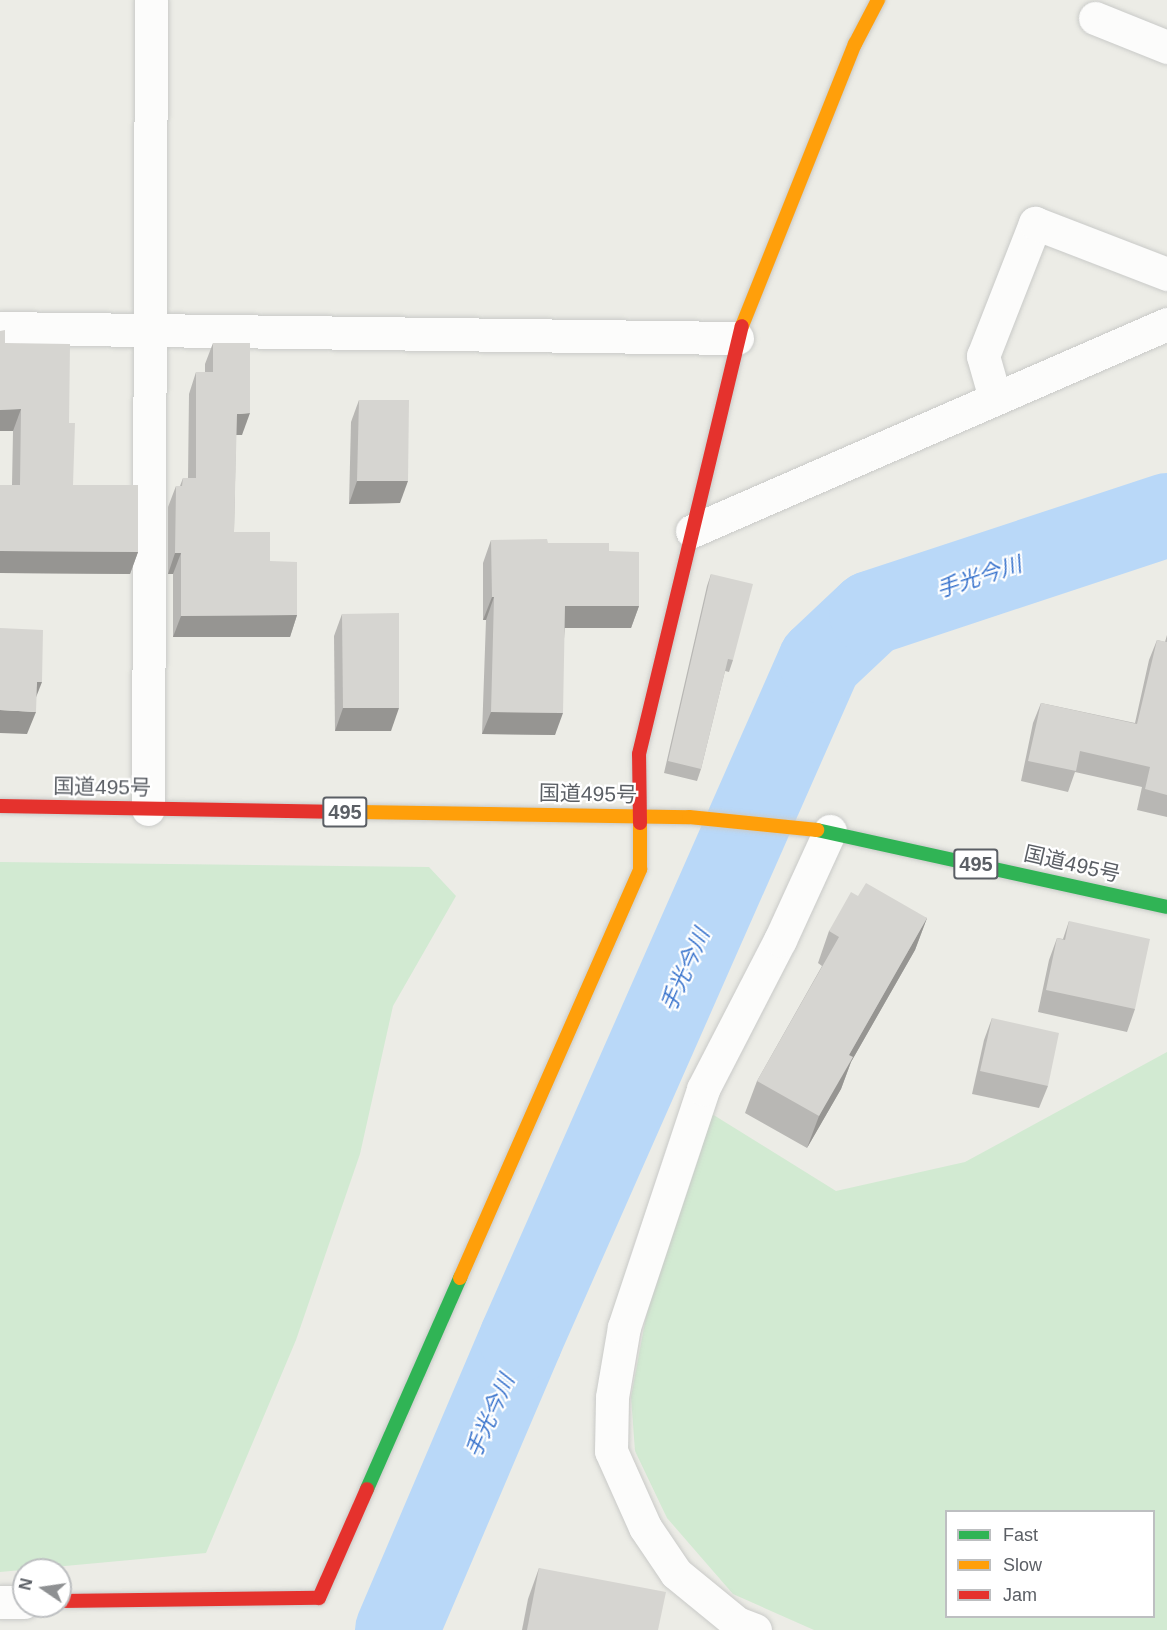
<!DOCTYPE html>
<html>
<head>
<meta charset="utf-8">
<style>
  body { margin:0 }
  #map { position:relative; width:1167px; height:1630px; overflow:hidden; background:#ecece6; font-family:Arial,"Noto Sans JP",sans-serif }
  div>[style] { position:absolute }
  .green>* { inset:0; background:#d2ead2 }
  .river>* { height:84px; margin:-42px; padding:0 42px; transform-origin:42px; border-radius:42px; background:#b9d8f8 }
  .roads { filter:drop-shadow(0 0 2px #c9cac8) drop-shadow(0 0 2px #c9cac8) }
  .street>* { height:33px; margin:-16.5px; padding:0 16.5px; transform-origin:16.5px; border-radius:16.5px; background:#fcfcfb }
  .fast>* { height:14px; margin:-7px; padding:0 7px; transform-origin:7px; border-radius:7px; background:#30b455 }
  .slow>* { height:14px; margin:-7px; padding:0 7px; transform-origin:7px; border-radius:7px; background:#ff9f0a }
  .jam>* { height:14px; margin:-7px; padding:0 7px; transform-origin:7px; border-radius:7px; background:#e5322d }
  .wall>* { inset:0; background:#b8b7b4 }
  .shaded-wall>* { inset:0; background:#969592 }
  .building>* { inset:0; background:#d6d5d1 }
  span { translate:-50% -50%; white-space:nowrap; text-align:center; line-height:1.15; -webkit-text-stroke:4.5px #fff; paint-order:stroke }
  .shield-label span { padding:2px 4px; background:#fff; border:2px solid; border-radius:4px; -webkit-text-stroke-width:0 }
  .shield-label { font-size:20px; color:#5b5f65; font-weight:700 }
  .street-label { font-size:21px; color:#5b5f65 }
  .water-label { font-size:22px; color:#3b75cd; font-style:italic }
  .legend { position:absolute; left:945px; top:1510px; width:210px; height:108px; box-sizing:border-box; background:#fff; border:2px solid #bdbfc1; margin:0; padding:8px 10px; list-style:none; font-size:18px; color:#5b5f65 }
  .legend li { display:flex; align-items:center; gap:12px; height:30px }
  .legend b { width:30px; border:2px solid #bdbfc1 }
  .north { position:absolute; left:12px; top:1558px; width:60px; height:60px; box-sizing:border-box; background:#fff; border:2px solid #bdbfc1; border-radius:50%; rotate:283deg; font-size:16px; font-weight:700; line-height:24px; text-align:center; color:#5b5f65 }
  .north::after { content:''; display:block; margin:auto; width:21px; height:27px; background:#8e9092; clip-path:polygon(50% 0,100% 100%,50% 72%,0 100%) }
</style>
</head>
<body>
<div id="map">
  <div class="green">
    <div style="clip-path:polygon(0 862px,429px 867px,456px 896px,393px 1006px,360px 1154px,296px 1340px,206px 1553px,0 1572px)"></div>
    <div style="clip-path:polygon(evenodd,1167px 1052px,1167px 1630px,814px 1630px,733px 1594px,667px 1518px,635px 1451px,631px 1397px,651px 1290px,712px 1114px,836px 1191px,965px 1162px,1167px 1052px,946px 1512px,1154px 1512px,1154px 1616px,946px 1616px,946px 1512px)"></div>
  </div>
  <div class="river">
    <div style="left:397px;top:1630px;width:316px;rotate:-66.9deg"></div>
    <div style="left:521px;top:1339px;width:741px;rotate:-66.2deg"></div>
    <div style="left:820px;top:661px;width:70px;rotate:-43.3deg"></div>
    <div style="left:871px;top:613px;width:312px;rotate:-18.3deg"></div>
  </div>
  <div class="roads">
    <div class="street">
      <div style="left:1095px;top:18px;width:78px;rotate:21.9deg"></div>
      <div style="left:0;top:328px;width:737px;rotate:0.78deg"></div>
      <div style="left:995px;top:398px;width:44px;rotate:-105.9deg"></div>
      <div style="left:983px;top:356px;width:143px;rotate:-68.6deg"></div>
      <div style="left:1035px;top:223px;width:142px;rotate:21.1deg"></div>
      <div style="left:692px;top:531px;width:518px;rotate:-23.55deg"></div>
      <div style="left:148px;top:809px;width:809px;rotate:-89.79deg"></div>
      <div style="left:0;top:1602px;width:24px"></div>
      <div style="left:755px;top:1630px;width:19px;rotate:-159deg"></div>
      <div style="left:737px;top:1623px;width:79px;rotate:-140.7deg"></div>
      <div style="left:676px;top:1573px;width:55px;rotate:-124deg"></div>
      <div style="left:645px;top:1527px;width:83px;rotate:-114.1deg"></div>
      <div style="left:611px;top:1451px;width:54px;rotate:-88.9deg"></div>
      <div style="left:612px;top:1397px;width:71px;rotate:-80.3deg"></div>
      <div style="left:624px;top:1327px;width:251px;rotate:-71.6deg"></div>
      <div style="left:703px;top:1089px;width:168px;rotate:-62.7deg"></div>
      <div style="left:780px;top:940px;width:120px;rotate:-65.4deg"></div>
    </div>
    <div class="fast">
      <div style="left:817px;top:830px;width:358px;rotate:12.4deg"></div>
      <div style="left:367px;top:1489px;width:231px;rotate:-66.2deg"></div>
    </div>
    <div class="slow">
      <div style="left:742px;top:326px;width:304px;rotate:-68.2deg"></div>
      <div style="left:855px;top:44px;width:50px;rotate:-62.4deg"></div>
      <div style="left:359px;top:812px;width:330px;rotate:0.9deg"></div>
      <div style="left:689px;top:817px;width:129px;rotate:5.8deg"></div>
      <div style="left:460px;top:1278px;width:447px;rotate:-66.2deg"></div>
      <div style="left:640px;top:869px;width:46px;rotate:-90deg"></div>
    </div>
    <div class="jam">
      <div style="left:0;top:806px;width:359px;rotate:1deg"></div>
      <div style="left:640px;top:823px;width:69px;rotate:-90.8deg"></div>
      <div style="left:639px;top:754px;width:440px;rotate:-76.5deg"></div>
      <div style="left:60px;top:1601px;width:259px;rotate:-0.7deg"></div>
      <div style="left:319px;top:1598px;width:119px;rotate:-66.2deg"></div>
    </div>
  </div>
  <div class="wall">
    <div style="clip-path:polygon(0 331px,5px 343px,69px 423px,73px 485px,138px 552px,130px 574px,0 573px,0 485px,12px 485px,13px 431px,0 431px)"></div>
    <div style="clip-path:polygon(213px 343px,242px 435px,236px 435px,234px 532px,270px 561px,297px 615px,290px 637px,173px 637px,173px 574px,168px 574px,168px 507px,176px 486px,180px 486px,183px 478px,188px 478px,189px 394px,196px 372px,205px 372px,205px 364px)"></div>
    <div style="clip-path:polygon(359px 400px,400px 503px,349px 504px,351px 422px)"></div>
    <div style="clip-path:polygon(491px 540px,548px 543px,609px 551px,639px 606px,631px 628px,565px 628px,555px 735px,482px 734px,486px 620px,483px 620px,483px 563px)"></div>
    <div style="clip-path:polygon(711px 574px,733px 660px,729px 672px,725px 671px,701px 769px,697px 781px,664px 773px,707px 586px)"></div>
    <div style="clip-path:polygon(342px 614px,391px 731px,335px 731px,334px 636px)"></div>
    <div style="clip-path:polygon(1167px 635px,1167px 817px,1137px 810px,1142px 787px,1075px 772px,1068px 792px,1021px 781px,1033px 723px,1041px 703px,1135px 723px,1149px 660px,1157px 640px,1165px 642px)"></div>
    <div style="clip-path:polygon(858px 896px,927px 918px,915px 950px,851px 1062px,841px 1089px,807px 1148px,745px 1113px,757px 1081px,822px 966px,818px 963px,829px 931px)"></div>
    <div style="clip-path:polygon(1069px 921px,1135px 1009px,1127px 1032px,1038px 1012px,1049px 960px,1057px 938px,1063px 939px)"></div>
    <div style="clip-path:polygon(992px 1018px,1048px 1086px,1039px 1108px,972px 1094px,984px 1040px)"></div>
    <div style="clip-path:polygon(539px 1568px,658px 1630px,522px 1630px,528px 1599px)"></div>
  </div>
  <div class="shaded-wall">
    <div style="clip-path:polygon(21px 409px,13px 431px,0 431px,0 410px)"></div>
    <div style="clip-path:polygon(250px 413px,242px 435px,229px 435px,237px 414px)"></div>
    <div style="clip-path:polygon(357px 481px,408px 481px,400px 503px,349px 504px)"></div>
    <div style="clip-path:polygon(0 551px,138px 552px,130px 574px,0 573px)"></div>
    <div style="clip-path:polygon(175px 553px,181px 553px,173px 574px,168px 574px)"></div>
    <div style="clip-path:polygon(492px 597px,494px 597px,486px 620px,483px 620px)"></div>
    <div style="clip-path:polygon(565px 606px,639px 606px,631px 628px,557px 628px)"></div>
    <div style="clip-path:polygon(297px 615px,290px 637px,173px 637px,181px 616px)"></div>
    <div style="clip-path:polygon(37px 682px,42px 682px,33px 705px)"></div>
    <div style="clip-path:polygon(343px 708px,399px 708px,391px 731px,335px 731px)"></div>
    <div style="clip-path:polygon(0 710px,36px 712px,27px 734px,0 733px)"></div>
    <div style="clip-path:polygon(491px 712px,563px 713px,555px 735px,482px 734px)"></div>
    <div style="clip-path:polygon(927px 918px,915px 950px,851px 1062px,841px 1089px,807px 1148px,819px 1116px,849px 1055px)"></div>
  </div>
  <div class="building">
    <div style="clip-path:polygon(5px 330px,5px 343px,70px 344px,69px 423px,75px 423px,73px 485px,138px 485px,138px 552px,0 551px,0 485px,20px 485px,21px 409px,0 410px,0 331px)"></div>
    <div style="clip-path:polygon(213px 343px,250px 343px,250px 413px,237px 414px,234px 532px,270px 532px,270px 561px,297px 562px,297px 615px,181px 616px,181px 553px,175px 553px,176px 486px,182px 486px,183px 478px,196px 478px,196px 372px,213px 372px)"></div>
    <div style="clip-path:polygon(359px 400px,409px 400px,408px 481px,357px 481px)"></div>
    <div style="clip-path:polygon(547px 539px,548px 543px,609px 543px,609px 551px,639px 552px,639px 606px,565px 606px,563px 713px,491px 712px,494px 597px,492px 597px,491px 540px)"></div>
    <div style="clip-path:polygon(711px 574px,753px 584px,733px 660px,728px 659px,701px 769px,668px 761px)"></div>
    <div style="clip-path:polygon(399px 613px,399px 708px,343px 708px,342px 614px)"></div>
    <div style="clip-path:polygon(0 628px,43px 630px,42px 682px,37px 682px,36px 712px,0 710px)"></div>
    <div style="clip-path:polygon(1157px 640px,1167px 642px,1167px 795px,1145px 789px,1150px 767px,1080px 751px,1076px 771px,1028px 761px,1041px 703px,1137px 724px)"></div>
    <div style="clip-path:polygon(866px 883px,927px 918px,849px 1055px,853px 1057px,819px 1116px,757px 1081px,839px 937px,829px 931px,851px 892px,858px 896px)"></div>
    <div style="clip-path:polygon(1069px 921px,1150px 939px,1135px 1009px,1046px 990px,1057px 938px,1065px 940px)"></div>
    <div style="clip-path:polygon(992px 1018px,1059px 1033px,1048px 1086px,980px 1071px)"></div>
    <div style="clip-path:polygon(539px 1568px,666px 1592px,658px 1630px,527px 1630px)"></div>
  </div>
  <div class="shield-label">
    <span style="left:345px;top:812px">495</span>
    <span style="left:976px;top:864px">495</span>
  </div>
  <div class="street-label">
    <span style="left:102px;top:787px;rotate:1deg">国道495号</span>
    <span style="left:588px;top:794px;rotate:1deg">国道495号</span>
    <span style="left:1072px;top:864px;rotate:13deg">国道495号</span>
  </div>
  <div class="water-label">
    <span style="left:979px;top:577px;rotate:-18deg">手光今川</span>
    <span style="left:685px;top:970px;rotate:-66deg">手光今川</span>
    <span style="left:490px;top:1416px;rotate:-66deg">手光今川</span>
  </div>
  <ul class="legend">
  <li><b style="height:8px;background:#30b455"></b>Fast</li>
  <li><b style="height:8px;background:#ff9f0a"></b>Slow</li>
  <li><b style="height:8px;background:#e5322d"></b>Jam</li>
  </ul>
  <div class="north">N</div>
</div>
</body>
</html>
